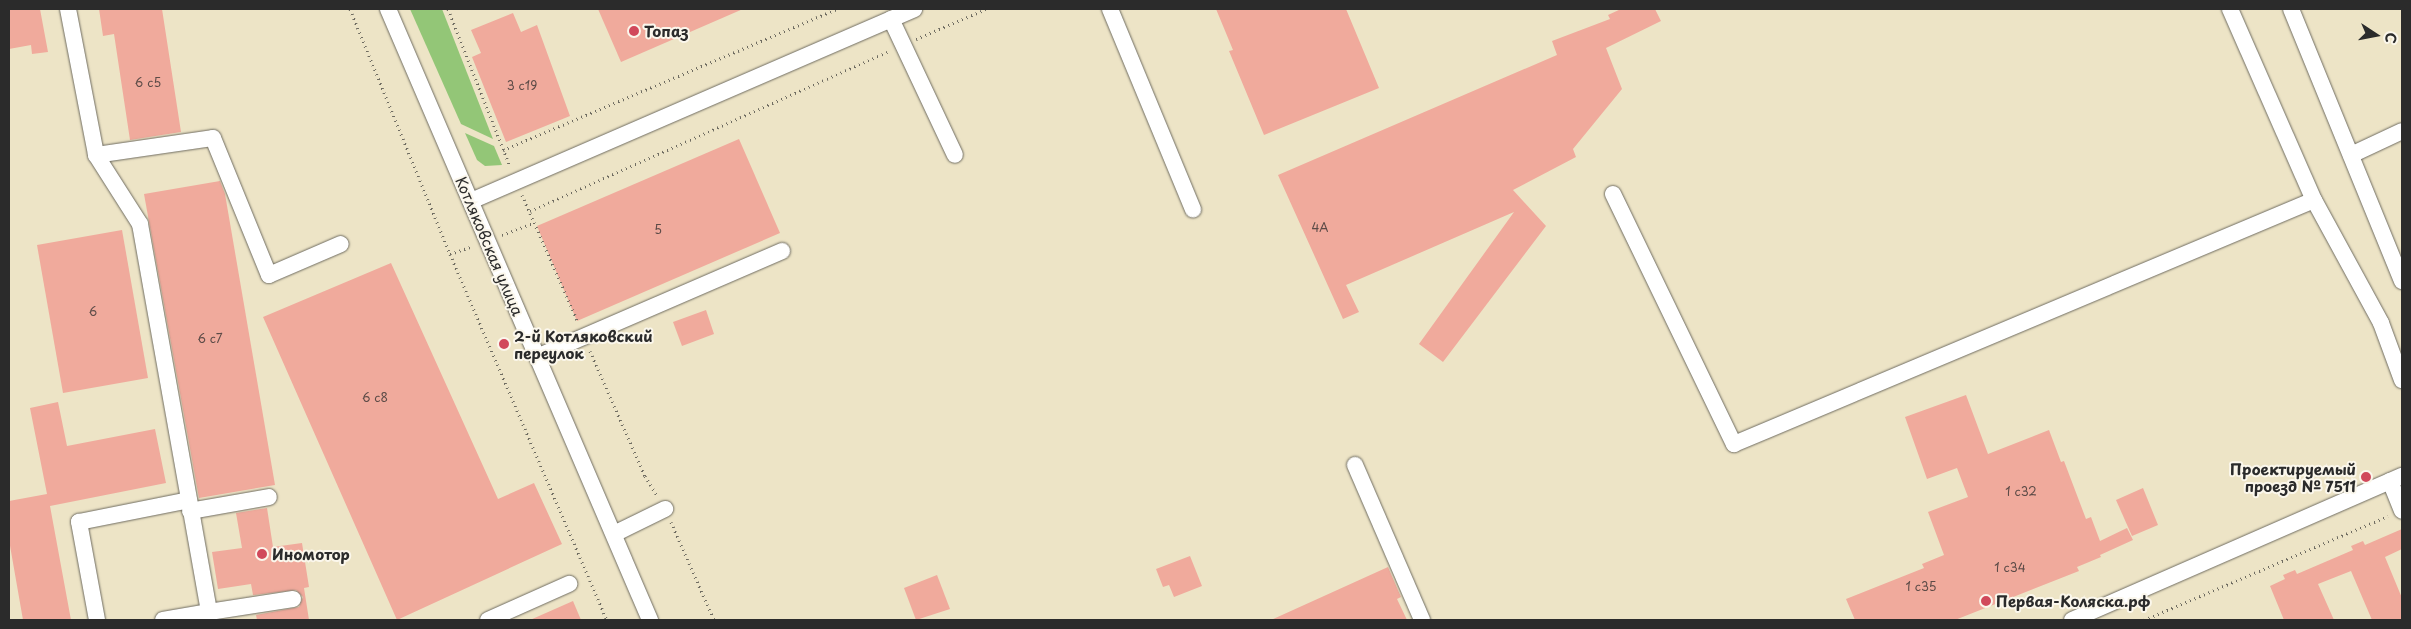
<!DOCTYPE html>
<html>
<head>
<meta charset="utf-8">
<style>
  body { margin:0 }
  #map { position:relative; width:2411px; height:629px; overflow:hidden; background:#ede4c6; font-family:"Playpen Sans",sans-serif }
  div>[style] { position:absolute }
  .green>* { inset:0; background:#93c677 }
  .building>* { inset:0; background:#f0aa9c }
  .path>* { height:3px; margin-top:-1.5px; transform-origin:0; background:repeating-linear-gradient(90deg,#6f6c61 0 1px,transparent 0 5px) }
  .roads { filter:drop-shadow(0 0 1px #6f6c61) drop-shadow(0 0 1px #6f6c61) }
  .minor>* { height:16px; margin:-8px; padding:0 8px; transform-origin:8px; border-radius:8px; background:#fff }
  .dots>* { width:14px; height:14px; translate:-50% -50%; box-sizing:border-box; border:2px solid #fbf7ec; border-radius:50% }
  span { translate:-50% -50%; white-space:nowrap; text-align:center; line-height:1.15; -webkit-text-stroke:4px #fbf7ec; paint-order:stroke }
  .number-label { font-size:12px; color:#5c4b47 }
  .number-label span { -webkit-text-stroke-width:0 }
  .poi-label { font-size:15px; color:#2b2b2b; font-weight:700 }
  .left { translate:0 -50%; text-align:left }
  .right { translate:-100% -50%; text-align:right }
  .street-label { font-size:15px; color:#2b2b2b }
  .frame { position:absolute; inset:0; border:10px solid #2b2b2b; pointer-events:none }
  .north { position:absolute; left:2351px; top:10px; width:50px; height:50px; -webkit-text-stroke:4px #fbf7ec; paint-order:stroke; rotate:101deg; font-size:14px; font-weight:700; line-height:20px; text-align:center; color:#2b2b2b }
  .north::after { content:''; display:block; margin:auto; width:18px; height:22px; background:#2b2b2b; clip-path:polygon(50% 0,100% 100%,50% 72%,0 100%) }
</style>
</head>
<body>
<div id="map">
  <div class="green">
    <div style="clip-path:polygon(410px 9px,442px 9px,493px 139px,461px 124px)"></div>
    <div style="clip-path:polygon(465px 133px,494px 146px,502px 165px,485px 166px,477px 160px)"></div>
  </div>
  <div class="building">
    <div style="clip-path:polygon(9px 9px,40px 9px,48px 52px,32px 54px,31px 45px,9px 49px)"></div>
    <div style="clip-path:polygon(99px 9px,162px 9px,181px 132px,130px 140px,114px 34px,103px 36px)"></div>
    <div style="clip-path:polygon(598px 9px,743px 9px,621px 62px)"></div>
    <div style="clip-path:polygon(1216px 9px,1346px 9px,1379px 88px,1264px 135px,1229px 51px,1233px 50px)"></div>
    <div style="clip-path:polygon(1621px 9px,1655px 9px,1661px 21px,1606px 48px,1622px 89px,1573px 149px,1576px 157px,1513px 190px,1546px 226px,1443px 362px,1419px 344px,1514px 212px,1346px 285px,1359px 312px,1343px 319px,1278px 175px,1557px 55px,1552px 41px,1610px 19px,1608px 15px)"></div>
    <div style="clip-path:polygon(513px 13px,521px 32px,537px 25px,570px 116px,506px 142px,472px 57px,481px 53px,471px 30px)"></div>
    <div style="clip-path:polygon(739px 139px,780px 233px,577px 321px,537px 226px)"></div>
    <div style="clip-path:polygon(220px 181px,225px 194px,275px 485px,199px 498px,144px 194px)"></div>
    <div style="clip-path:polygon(122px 230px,148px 378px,63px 393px,37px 245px)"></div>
    <div style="clip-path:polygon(391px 263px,498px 499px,534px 483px,562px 544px,397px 620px,263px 317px)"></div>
    <div style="clip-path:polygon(706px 310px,714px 334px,682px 346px,673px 322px)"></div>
    <div style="clip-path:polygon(1966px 395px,1988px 454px,2049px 430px,2061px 462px,2064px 461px,2086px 519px,2091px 517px,2100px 541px,2127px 528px,2133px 540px,2100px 555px,2101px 557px,2077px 567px,2079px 571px,1955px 620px,1855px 620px,1846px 599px,1924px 568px,1922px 564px,1944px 555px,1928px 512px,1968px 497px,1957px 468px,1927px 479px,1905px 417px)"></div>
    <div style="clip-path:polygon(58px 402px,67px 446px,155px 429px,166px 483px,50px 506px,71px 620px,23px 620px,9px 540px,9px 501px,47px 494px,30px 408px)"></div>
    <div style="clip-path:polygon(2143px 488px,2158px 525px,2132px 536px,2116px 500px)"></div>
    <div style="clip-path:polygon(267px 508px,273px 547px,302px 543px,309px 587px,304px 588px,309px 620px,257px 620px,256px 615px,299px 607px,303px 597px,296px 590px,253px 595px,251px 584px,218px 589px,212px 552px,242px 548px,236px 513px)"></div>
    <div style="clip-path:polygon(2402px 529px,2402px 549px,2385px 557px,2402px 598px,2402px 620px,2372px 620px,2351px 571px,2318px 584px,2334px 620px,2284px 620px,2270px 586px,2285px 579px,2283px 575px,2295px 570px,2297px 574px,2353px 550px,2351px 546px,2363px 541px,2365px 545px)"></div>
    <div style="clip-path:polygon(1190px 556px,1202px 586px,1174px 597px,1169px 585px,1163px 587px,1156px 569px)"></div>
    <div style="clip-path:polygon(1388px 567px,1401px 597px,1397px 599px,1407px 620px,1271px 620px)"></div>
    <div style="clip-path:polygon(937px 575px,950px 609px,916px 620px,904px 588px)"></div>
    <div style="clip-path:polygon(573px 601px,581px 620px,530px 620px)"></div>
  </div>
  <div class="path">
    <div style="left:350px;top:9px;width:265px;rotate:67.8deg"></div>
    <div style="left:450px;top:254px;width:398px;rotate:66.8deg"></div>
    <div style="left:448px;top:9px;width:169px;rotate:68.5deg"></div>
    <div style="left:916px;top:39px;width:76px;rotate:-23.2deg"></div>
    <div style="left:503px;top:150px;width:363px;rotate:-22.9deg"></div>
    <div style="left:522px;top:195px;width:139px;rotate:66.2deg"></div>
    <div style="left:530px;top:211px;width:394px;rotate:-24deg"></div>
    <div style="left:502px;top:235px;width:34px;rotate:-21deg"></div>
    <div style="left:450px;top:254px;width:24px;rotate:-19deg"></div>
    <div style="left:590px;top:351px;width:137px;rotate:66.3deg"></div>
    <div style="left:645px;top:476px;width:22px;rotate:58deg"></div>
    <div style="left:671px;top:522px;width:107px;rotate:66.3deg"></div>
    <div style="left:2144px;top:620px;width:265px;rotate:-23.1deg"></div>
  </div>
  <div class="roads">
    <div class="minor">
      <div style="left:68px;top:9px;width:149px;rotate:79.1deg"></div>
      <div style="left:96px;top:155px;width:82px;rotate:57.5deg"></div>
      <div style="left:140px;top:224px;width:394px;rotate:79.9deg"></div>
      <div style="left:209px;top:612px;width:85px;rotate:-8.8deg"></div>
      <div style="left:388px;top:9px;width:665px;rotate:66.79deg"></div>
      <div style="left:1110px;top:9px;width:217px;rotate:67.5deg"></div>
      <div style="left:2230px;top:9px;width:209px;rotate:66.3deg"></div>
      <div style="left:2314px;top:200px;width:140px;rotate:61.4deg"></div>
      <div style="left:2381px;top:323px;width:61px;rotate:69.8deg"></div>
      <div style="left:2291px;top:9px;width:294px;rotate:67.8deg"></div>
      <div style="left:891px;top:19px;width:150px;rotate:64.8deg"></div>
      <div style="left:96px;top:155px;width:118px;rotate:-8.3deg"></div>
      <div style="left:213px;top:138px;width:148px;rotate:67.8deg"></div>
      <div style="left:269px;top:275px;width:78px;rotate:-23.3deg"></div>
      <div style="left:2351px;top:155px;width:56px;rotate:-25.2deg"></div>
      <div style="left:1613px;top:194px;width:278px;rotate:64.2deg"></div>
      <div style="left:1734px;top:444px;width:629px;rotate:-22.82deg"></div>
      <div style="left:471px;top:201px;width:483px;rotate:-23.4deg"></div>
      <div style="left:537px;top:357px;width:267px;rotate:-23.4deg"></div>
      <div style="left:1355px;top:465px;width:169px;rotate:66.6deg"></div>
      <div style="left:2390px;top:481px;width:32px;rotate:68deg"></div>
      <div style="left:190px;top:511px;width:80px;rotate:-10deg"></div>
      <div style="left:614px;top:534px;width:57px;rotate:-26.1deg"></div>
      <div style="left:97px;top:620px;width:100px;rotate:-100.4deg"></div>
      <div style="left:79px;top:522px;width:112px;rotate:-11.3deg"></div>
      <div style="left:163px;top:620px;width:47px;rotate:-9.9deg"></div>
      <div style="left:488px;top:620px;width:89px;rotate:-24deg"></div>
      <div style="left:2072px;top:620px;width:360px;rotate:-23.6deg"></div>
    </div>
  </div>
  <div class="dots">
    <div style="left:634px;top:31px;background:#d1495b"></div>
    <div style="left:504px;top:344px;background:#d1495b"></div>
    <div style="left:2366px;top:477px;background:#d1495b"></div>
    <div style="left:262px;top:554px;background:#d1495b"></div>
    <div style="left:1986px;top:601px;background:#d1495b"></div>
  </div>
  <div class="number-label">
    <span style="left:148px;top:83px">6 с5</span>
    <span style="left:522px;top:86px">3 с19</span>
    <span style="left:1320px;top:228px">4А</span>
    <span style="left:658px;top:230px">5</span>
    <span style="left:93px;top:312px">6</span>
    <span style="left:210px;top:339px">6 с7</span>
    <span style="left:375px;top:398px">6 с8</span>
    <span style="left:2021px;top:492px">1 с32</span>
    <span style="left:2010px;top:568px">1 с34</span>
    <span style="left:1921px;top:587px">1 с35</span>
  </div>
  <div class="poi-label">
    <span class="left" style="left:644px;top:31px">Топаз</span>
    <span class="left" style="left:514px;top:344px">2-й Котляковский<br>переулок</span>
    <span class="right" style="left:2356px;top:477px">Проектируемый<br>проезд № 7511</span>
    <span class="left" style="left:272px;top:554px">Иномотор</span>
    <span class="left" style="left:1996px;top:601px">Первая-Коляска.рф</span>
  </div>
  <div class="street-label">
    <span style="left:490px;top:246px;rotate:67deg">Котляковская улица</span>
  </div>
  <div class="frame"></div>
  <div class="north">С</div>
</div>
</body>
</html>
